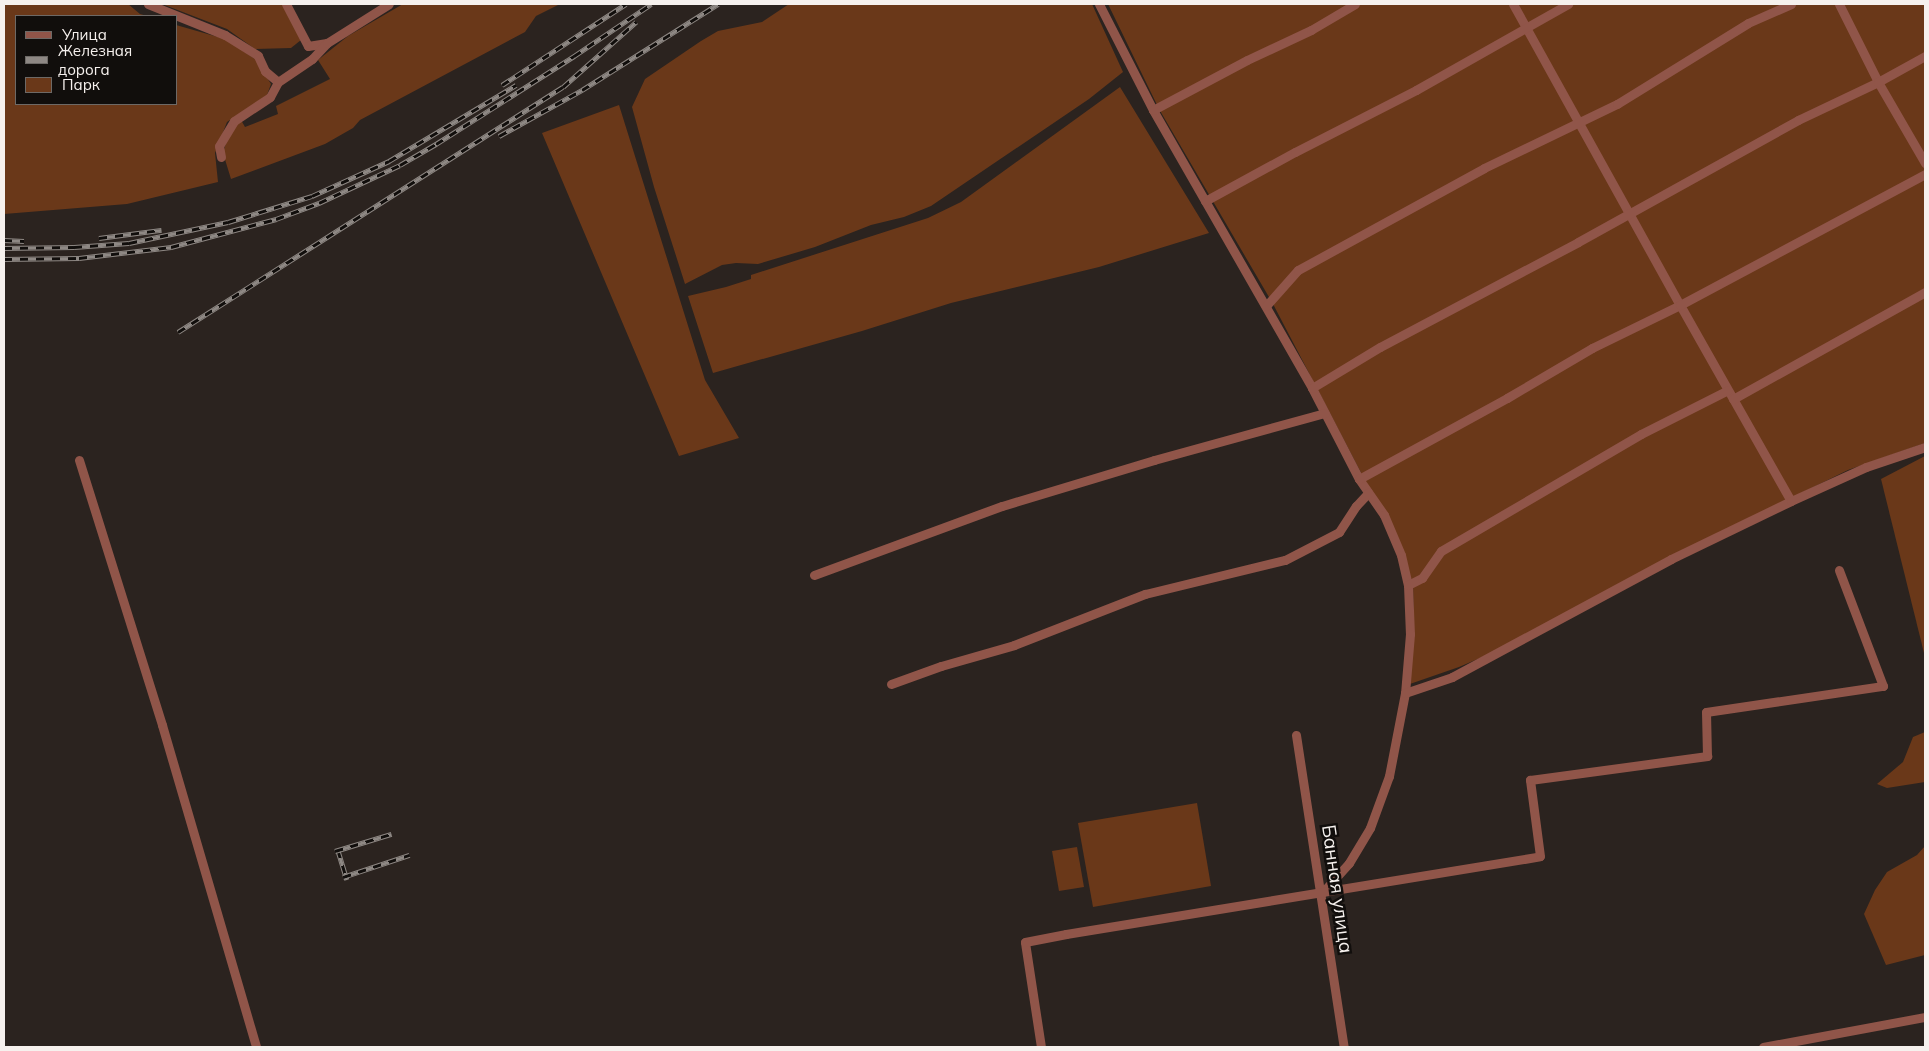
<!DOCTYPE html>
<html>
<head>
<meta charset="utf-8">
<style>
  body { margin:0 }
  #map { position:relative; width:1929px; height:1051px; overflow:hidden; background:#2b231f; font-family:Mulish,sans-serif }
  div>[style] { position:absolute }
  .green>* { inset:0; background:#6a3819 }
  .minor>* { height:9px; margin:-4.5px; padding:0 4.5px; transform-origin:4.5px; border-radius:4.5px; background:#905549 }
  .rail>* { height:4.5px; margin-top:-2.25px; transform-origin:0; background:repeating-linear-gradient(90deg,#110e0c 0 8px,#8e8884 0 16px); box-sizing:border-box; border-block:1px solid #8e8884 }
  span { translate:-50% -50%; white-space:nowrap; text-align:center; line-height:1.15; -webkit-text-stroke:5px #110e0c; paint-order:stroke }
  .street-label { font-size:19px; color:#f6f1ee }
  .frame { position:absolute; inset:0; border:5px solid #f6f1ee; pointer-events:none }
  .legend { position:absolute; left:15px; top:15px; width:162px; height:90px; box-sizing:border-box; background:#110e0c; border:1px solid #6d6966; margin:0; padding:6px 9px; list-style:none; font-size:15px; color:#f6f1ee }
  .legend li { display:flex; align-items:center; gap:10px; height:25px }
  .legend b { width:25px; border:1px solid #6d6966 }
</style>
</head>
<body>
<div id="map">
  <div class="green">
    <div style="clip-path:polygon(4px 4px,128px 4px,140px 14px,147px 16px,16px 16px,16px 104px,176px 104px,176px 25px,225px 39px,255px 59px,271px 84px,267px 95px,227px 122px,215px 153px,218px 182px,127px 204px,4px 214px)"></div>
    <div style="clip-path:polygon(162px 4px,282px 4px,301px 40px,291px 48px,255px 49px,227px 29px)"></div>
    <div style="clip-path:polygon(403px 4px,560px 4px,536px 16px,525px 32px,360px 120px,353px 128px,325px 144px,231px 179px,223px 153px,228px 136px,241px 120px,245px 127px,278px 114px,276px 106px,330px 79px,318px 60px,348px 36px)"></div>
    <div style="clip-path:polygon(789px 4px,1092px 4px,1123px 72px,1089px 99px,931px 206px,904px 217px,871px 225px,815px 247px,758px 264px,736px 263px,722px 265px,685px 284px,654px 187px,632px 107px,645px 79px,701px 41px,718px 31px,762px 22px)"></div>
    <div style="clip-path:polygon(1108px 4px,1925px 4px,1925px 443px,1848px 470px,1631px 577px,1508px 646px,1459px 667px,1407px 685px,1414px 635px,1413px 583px,1393px 534px,1273px 304px,1159px 109px)"></div>
    <div style="clip-path:polygon(1120px 87px,1209px 233px,1099px 267px,951px 303px,862px 331px,713px 373px,688px 296px,726px 287px,751px 279px,751px 275px,928px 218px,961px 202px)"></div>
    <div style="clip-path:polygon(619px 105px,705px 380px,739px 438px,679px 456px,542px 133px)"></div>
    <div style="clip-path:polygon(1925px 456px,1925px 657px,1881px 479px)"></div>
    <div style="clip-path:polygon(1925px 732px,1925px 782px,1887px 788px,1877px 784px,1903px 762px,1913px 737px)"></div>
    <div style="clip-path:polygon(1197px 803px,1211px 886px,1093px 907px,1078px 823px)"></div>
    <div style="clip-path:polygon(1925px 846px,1925px 955px,1886px 965px,1864px 914px,1875px 890px,1887px 872px,1917px 855px)"></div>
    <div style="clip-path:polygon(1077px 847px,1084px 887px,1059px 891px,1052px 851px)"></div>
  </div>
  <div class="minor">
    <div style="left:148px;top:4px;width:83px;rotate:21.9deg"></div>
    <div style="left:225px;top:35px;width:39px;rotate:32deg"></div>
    <div style="left:258px;top:56px;width:17px;rotate:65deg"></div>
    <div style="left:265px;top:71px;width:17px;rotate:40deg"></div>
    <div style="left:286px;top:4px;width:47px;rotate:62.4deg"></div>
    <div style="left:308px;top:46px;width:19px;rotate:-9deg"></div>
    <div style="left:1099px;top:4px;width:119px;rotate:63deg"></div>
    <div style="left:1153px;top:110px;width:320px;rotate:60.2deg"></div>
    <div style="left:1312px;top:388px;width:102px;rotate:62.7deg"></div>
    <div style="left:1359px;top:479px;width:44px;rotate:55.2deg"></div>
    <div style="left:1384px;top:515px;width:43px;rotate:67deg"></div>
    <div style="left:1401px;top:555px;width:31px;rotate:77deg"></div>
    <div style="left:1408px;top:585px;width:49px;rotate:87.7deg"></div>
    <div style="left:1410px;top:634px;width:59px;rotate:94.8deg"></div>
    <div style="left:1405px;top:693px;width:85px;rotate:100.9deg"></div>
    <div style="left:1389px;top:776px;width:55px;rotate:110.1deg"></div>
    <div style="left:1370px;top:828px;width:41px;rotate:121deg"></div>
    <div style="left:1349px;top:863px;width:40px;rotate:132deg"></div>
    <div style="left:1513px;top:4px;width:344px;rotate:61deg"></div>
    <div style="left:1680px;top:305px;width:225px;rotate:60.5deg"></div>
    <div style="left:1839px;top:4px;width:87px;rotate:63.4deg"></div>
    <div style="left:1878px;top:82px;width:94px;rotate:59.9deg"></div>
    <div style="left:1153px;top:110px;width:106px;rotate:-28deg"></div>
    <div style="left:1247px;top:60px;width:71px;rotate:-25.1deg"></div>
    <div style="left:1311px;top:30px;width:51px;rotate:-30.6deg"></div>
    <div style="left:221px;top:157px;width:11px;rotate:-100deg"></div>
    <div style="left:219px;top:146px;width:29px;rotate:-59deg"></div>
    <div style="left:234px;top:121px;width:43px;rotate:-33.7deg"></div>
    <div style="left:270px;top:97px;width:17px;rotate:-62deg"></div>
    <div style="left:278px;top:82px;width:41px;rotate:-34.1deg"></div>
    <div style="left:312px;top:59px;width:22px;rotate:-47deg"></div>
    <div style="left:327px;top:43px;width:73px;rotate:-32.2deg"></div>
    <div style="left:1205px;top:201px;width:102px;rotate:-28.6deg"></div>
    <div style="left:1295px;top:152px;width:136px;rotate:-27.1deg"></div>
    <div style="left:1416px;top:90px;width:175px;rotate:-29.5deg"></div>
    <div style="left:1266px;top:306px;width:48px;rotate:-48.4deg"></div>
    <div style="left:1298px;top:270px;width:212px;rotate:-28.7deg"></div>
    <div style="left:1484px;top:168px;width:148px;rotate:-25.7deg"></div>
    <div style="left:1617px;top:104px;width:154px;rotate:-31.7deg"></div>
    <div style="left:1748px;top:23px;width:47px;rotate:-23.8deg"></div>
    <div style="left:1312px;top:388px;width:79px;rotate:-31.1deg"></div>
    <div style="left:1380px;top:347px;width:224px;rotate:-27.9deg"></div>
    <div style="left:1578px;top:242px;width:252px;rotate:-29deg"></div>
    <div style="left:1798px;top:120px;width:89px;rotate:-25.4deg"></div>
    <div style="left:1878px;top:82px;width:54px;rotate:-29deg"></div>
    <div style="left:1733px;top:399px;width:220px;rotate:-29.1deg"></div>
    <div style="left:79px;top:460px;width:278px;rotate:72.6deg"></div>
    <div style="left:162px;top:725px;width:335px;rotate:73.7deg"></div>
    <div style="left:1359px;top:479px;width:169px;rotate:-28.7deg"></div>
    <div style="left:1507px;top:398px;width:99px;rotate:-30.5deg"></div>
    <div style="left:1592px;top:348px;width:98px;rotate:-26deg"></div>
    <div style="left:1680px;top:305px;width:278px;rotate:-28.1deg"></div>
    <div style="left:814px;top:575px;width:200px;rotate:-20.2deg"></div>
    <div style="left:1002px;top:506px;width:159px;rotate:-16.8deg"></div>
    <div style="left:1154px;top:460px;width:177px;rotate:-15.4deg"></div>
    <div style="left:1408px;top:585px;width:16px;rotate:-27deg"></div>
    <div style="left:1422px;top:578px;width:33px;rotate:-55deg"></div>
    <div style="left:1441px;top:551px;width:232px;rotate:-30.3deg"></div>
    <div style="left:1641px;top:434px;width:97px;rotate:-26.8deg"></div>
    <div style="left:891px;top:684px;width:53px;rotate:-19.8deg"></div>
    <div style="left:941px;top:666px;width:76px;rotate:-16deg"></div>
    <div style="left:1014px;top:645px;width:141px;rotate:-21.3deg"></div>
    <div style="left:1145px;top:594px;width:144px;rotate:-13.7deg"></div>
    <div style="left:1285px;top:560px;width:61px;rotate:-27.4deg"></div>
    <div style="left:1339px;top:532px;width:31px;rotate:-57deg"></div>
    <div style="left:1356px;top:506px;width:18px;rotate:-47deg"></div>
    <div style="left:1405px;top:693px;width:50px;rotate:-18.8deg"></div>
    <div style="left:1452px;top:677px;width:249px;rotate:-28.3deg"></div>
    <div style="left:1671px;top:559px;width:133px;rotate:-25.8deg"></div>
    <div style="left:1791px;top:501px;width:82px;rotate:-24.4deg"></div>
    <div style="left:1866px;top:467px;width:62px;rotate:-18.7deg"></div>
    <div style="left:1296px;top:735px;width:316px;rotate:81.3deg"></div>
    <div style="left:1041px;top:1047px;width:106px;rotate:-98.7deg"></div>
    <div style="left:1025px;top:942px;width:42px;rotate:-11deg"></div>
    <div style="left:1066px;top:934px;width:480px;rotate:-9.3deg"></div>
    <div style="left:1540px;top:856px;width:77px;rotate:-97.5deg"></div>
    <div style="left:1530px;top:780px;width:179px;rotate:-7.7deg"></div>
    <div style="left:1707px;top:756px;width:44px;rotate:-91.3deg"></div>
    <div style="left:1706px;top:712px;width:179px;rotate:-8.4deg"></div>
    <div style="left:1883px;top:686px;width:124px;rotate:-110.8deg"></div>
    <div style="left:1763px;top:1047px;width:165px;rotate:-10.5deg"></div>
  </div>
  <div class="rail">
    <div style="left:502px;top:85px;width:148px;rotate:-33.2deg"></div>
    <div style="left:499px;top:136px;width:95px;rotate:-29deg"></div>
    <div style="left:582px;top:90px;width:161px;rotate:-32.3deg"></div>
    <div style="left:99px;top:238px;width:63px;rotate:-7.4deg"></div>
    <div style="left:4px;top:240px;width:20px;rotate:3deg"></div>
    <div style="left:4px;top:248px;width:70px;rotate:-0.8deg"></div>
    <div style="left:74px;top:247px;width:55px;rotate:-4.2deg"></div>
    <div style="left:129px;top:243px;width:101px;rotate:-12deg"></div>
    <div style="left:228px;top:222px;width:88px;rotate:-17.2deg"></div>
    <div style="left:312px;top:196px;width:85px;rotate:-24.4deg"></div>
    <div style="left:389px;top:161px;width:148px;rotate:-30.9deg"></div>
    <div style="left:4px;top:259px;width:75px;rotate:-0.8deg"></div>
    <div style="left:79px;top:258px;width:93px;rotate:-6.8deg"></div>
    <div style="left:171px;top:247px;width:109px;rotate:-14.9deg"></div>
    <div style="left:276px;top:219px;width:46px;rotate:-20.4deg"></div>
    <div style="left:319px;top:203px;width:89px;rotate:-25.1deg"></div>
    <div style="left:400px;top:165px;width:42px;rotate:-30.3deg"></div>
    <div style="left:436px;top:144px;width:164px;rotate:-32.5deg"></div>
    <div style="left:574px;top:56px;width:93px;rotate:-34deg"></div>
    <div style="left:178px;top:332px;width:456px;rotate:-32.5deg"></div>
    <div style="left:563px;top:87px;width:98px;rotate:-41.7deg"></div>
    <div style="left:338px;top:850px;width:31px;rotate:73deg"></div>
    <div style="left:335px;top:851px;width:59px;rotate:-16.9deg"></div>
    <div style="left:343px;top:877px;width:70px;rotate:-18.4deg"></div>
  </div>
  <div class="street-label">
    <span style="left:1337px;top:889px;rotate:82deg">Банная улица</span>
  </div>
  <div class="frame"></div>
  <ul class="legend">
  <li><b style="height:6px;background:#905549"></b>Улица</li>
  <li><b style="height:6px;background:#8e8884"></b>Железная дорога</li>
  <li><b style="height:14px;background:#6a3819"></b>Парк</li>
  </ul>
</div>
</body>
</html>
